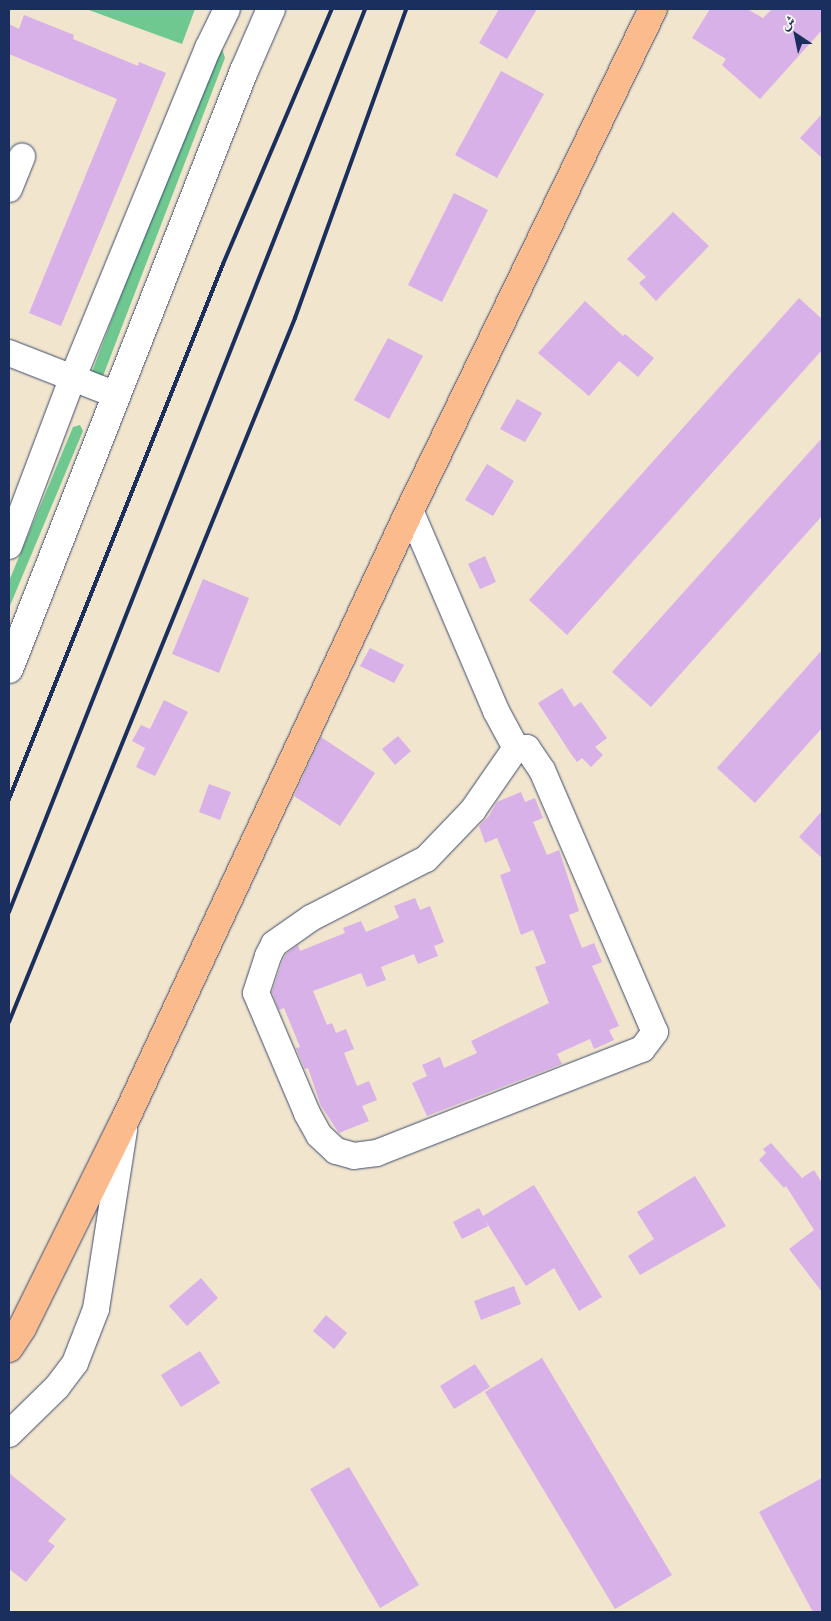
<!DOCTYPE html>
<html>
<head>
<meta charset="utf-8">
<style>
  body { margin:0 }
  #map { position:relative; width:831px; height:1621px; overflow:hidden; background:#f1e5cd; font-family:"Gentium Book Plus",Amiri,serif }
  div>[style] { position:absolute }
  .green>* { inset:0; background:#6ec890 }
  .building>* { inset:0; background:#d8b1e9 }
  .roads { filter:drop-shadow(0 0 1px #3b4a6f) drop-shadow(0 0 1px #3b4a6f) }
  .minor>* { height:26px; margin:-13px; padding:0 13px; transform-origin:13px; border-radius:13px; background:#fff }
  .tertiary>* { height:28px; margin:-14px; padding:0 14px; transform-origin:14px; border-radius:14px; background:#fff }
  .primary>* { height:28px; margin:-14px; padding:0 14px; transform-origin:14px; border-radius:14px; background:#fbbb8c }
  .rail>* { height:4px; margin:-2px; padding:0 2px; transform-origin:2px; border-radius:2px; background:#1b2f5e }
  span { translate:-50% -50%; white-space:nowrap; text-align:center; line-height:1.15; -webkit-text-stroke:5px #f6f6f2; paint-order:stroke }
  .frame { position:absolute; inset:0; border:10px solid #1b2f5e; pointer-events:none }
  .north { position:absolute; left:771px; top:10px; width:50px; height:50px; -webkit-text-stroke:4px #f6f6f2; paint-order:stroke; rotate:326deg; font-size:14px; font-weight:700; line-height:20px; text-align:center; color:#1b2f5e }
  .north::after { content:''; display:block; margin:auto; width:18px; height:22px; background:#1b2f5e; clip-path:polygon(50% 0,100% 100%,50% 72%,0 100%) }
</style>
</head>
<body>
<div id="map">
  <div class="green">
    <div style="clip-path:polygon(86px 9px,195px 9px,182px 44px)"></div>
    <div style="clip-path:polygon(222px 49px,225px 58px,103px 376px,92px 372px,213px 53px)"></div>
    <div style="clip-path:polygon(80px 425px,83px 431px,9px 608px,9px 581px,73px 427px)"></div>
  </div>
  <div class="building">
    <div style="clip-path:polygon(499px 9px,537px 9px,507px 59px,479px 43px)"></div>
    <div style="clip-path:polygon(710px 9px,747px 9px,763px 18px,772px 9px,822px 9px,822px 30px,760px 99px,722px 65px,726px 59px,692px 38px)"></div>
    <div style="clip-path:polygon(24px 15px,74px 35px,73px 39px,138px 66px,139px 62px,166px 73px,61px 326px,29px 313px,117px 99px,9px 54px,9px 24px,19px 29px)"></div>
    <div style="clip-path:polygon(501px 71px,544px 94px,497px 178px,455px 155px)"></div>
    <div style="clip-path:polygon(822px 114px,822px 158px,800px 138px)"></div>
    <div style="clip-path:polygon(454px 193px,488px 210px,442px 302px,408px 285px)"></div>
    <div style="clip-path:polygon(673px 212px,709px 246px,656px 301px,639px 283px,646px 277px,627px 259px)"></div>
    <div style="clip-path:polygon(799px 298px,822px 319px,822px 350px,567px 635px,529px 600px)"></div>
    <div style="clip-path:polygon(585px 301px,623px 336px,625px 334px,654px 358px,638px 377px,619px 361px,589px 396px,538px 353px)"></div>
    <div style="clip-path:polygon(388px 338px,423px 356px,389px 419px,354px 400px)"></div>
    <div style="clip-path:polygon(517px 399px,542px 413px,525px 442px,500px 429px)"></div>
    <div style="clip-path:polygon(822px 438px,822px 516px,651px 707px,612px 672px)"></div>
    <div style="clip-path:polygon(487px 464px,514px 481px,493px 516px,465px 500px)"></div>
    <div style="clip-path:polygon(485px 556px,496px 582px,480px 589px,468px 564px)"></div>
    <div style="clip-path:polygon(203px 579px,249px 598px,219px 673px,172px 654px)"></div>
    <div style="clip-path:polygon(370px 648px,404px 665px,394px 683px,360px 666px)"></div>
    <div style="clip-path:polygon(822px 650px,822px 728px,755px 803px,717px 768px)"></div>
    <div style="clip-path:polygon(562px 688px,574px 707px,581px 702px,607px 738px,595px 747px,603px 755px,591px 767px,582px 758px,577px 762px,571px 754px,538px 703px)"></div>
    <div style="clip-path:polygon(164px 700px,188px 712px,155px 776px,136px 767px,145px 748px,132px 741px,141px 725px,150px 729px)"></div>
    <div style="clip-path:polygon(398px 736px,411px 751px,395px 765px,382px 749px)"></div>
    <div style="clip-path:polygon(321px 737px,375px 773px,340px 826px,294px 796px)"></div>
    <div style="clip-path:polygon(209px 784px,231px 792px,220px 820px,199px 812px)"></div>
    <div style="clip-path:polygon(521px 792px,525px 802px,535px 798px,543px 818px,533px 822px,547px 855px,559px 850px,579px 911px,569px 915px,582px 948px,594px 943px,602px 962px,592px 966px,619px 1026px,609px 1030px,614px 1040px,594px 1049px,590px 1039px,557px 1054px,562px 1064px,427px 1116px,412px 1083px,427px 1076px,422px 1065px,440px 1057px,444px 1068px,477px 1053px,471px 1041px,549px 1003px,535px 967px,546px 963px,533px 930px,521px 935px,500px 875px,511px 871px,497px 838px,485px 843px,479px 826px,489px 816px,497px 802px)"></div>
    <div style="clip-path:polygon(822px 811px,822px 858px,799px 837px)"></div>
    <div style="clip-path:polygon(415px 898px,420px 910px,430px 906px,441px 934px,444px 942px,434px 946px,438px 956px,418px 964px,414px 954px,381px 967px,386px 980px,367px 987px,361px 973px,313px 991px,327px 1025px,332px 1023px,336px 1033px,346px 1029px,354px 1049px,344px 1053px,357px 1086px,369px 1081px,377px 1100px,362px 1106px,369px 1121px,339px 1133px,321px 1106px,308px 1068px,305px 1069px,296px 1048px,300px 1047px,284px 1008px,279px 1010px,272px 992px,282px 962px,286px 954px,298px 945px,300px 951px,345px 933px,343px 928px,361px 921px,366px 932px,399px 918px,394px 906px)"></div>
    <div style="clip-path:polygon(771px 1143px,802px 1178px,814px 1170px,822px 1183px,822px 1292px,789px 1249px,814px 1230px,786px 1186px,784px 1188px,759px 1160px,766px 1153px,763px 1149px)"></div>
    <div style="clip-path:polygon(695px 1176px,726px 1226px,640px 1275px,628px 1256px,654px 1239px,637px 1212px)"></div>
    <div style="clip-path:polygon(534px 1185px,602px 1297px,579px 1311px,554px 1268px,526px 1286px,485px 1220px,488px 1226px,462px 1239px,453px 1222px,479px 1208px,483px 1216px)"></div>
    <div style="clip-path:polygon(201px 1278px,218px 1298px,187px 1326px,169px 1306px)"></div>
    <div style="clip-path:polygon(514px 1286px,521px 1304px,481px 1320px,474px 1301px)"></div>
    <div style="clip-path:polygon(326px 1315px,347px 1333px,334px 1349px,313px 1331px)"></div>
    <div style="clip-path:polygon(200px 1351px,220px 1383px,181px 1407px,161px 1375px)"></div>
    <div style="clip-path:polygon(542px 1358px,672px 1575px,615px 1609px,485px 1392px)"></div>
    <div style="clip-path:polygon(475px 1364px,490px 1387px,454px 1409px,440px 1386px)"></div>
    <div style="clip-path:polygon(349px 1467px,419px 1585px,380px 1608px,310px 1489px)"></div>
    <div style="clip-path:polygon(9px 1473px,66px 1519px,48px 1541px,55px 1546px,26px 1582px,9px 1569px)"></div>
    <div style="clip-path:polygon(822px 1478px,822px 1612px,813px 1612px,759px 1512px)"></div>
  </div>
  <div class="roads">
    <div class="minor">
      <div style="left:9px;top:189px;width:35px;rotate:-68deg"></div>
      <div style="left:9px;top:353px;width:115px;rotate:21.4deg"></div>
      <div style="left:410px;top:510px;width:219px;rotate:66.8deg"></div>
      <div style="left:496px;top:711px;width:42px;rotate:61.6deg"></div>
      <div style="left:9px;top:546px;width:181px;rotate:-69.3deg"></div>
      <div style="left:73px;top:377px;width:356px;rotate:-67.7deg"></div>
      <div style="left:208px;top:48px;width:43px;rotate:-64deg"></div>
      <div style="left:516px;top:748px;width:11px"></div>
      <div style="left:527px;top:748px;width:27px;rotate:56deg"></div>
      <div style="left:542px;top:770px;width:285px;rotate:66.7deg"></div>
      <div style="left:655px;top:1032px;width:21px;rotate:127deg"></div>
      <div style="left:642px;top:1049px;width:285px;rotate:158.6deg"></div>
      <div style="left:377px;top:1153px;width:23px;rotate:173deg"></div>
      <div style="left:354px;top:1156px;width:19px;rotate:-164deg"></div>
      <div style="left:336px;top:1151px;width:23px;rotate:-137deg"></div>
      <div style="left:319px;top:1135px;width:25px;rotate:-119deg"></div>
      <div style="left:307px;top:1113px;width:130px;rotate:-113deg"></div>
      <div style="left:256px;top:993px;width:39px;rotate:-72deg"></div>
      <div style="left:268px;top:956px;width:13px;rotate:-63deg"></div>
      <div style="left:274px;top:944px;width:45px;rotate:-35.1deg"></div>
      <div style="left:311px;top:918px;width:129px;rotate:-27.2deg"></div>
      <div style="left:426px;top:859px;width:68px;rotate:-46.2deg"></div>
      <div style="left:473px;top:810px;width:75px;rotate:-55.3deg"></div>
      <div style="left:9px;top:1434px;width:67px;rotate:-44.4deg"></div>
      <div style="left:57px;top:1387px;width:30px;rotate:-53deg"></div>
      <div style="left:75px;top:1363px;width:58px;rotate:-68.7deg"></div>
      <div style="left:96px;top:1309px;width:181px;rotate:-81.1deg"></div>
    </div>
    <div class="tertiary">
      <div style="left:9px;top:669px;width:643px;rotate:-68.55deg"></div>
      <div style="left:244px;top:71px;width:68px;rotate:-66.5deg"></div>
    </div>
    <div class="primary">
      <div style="left:9px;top:1348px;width:24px;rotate:-57deg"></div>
      <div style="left:22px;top:1328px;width:232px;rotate:-63.7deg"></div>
      <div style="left:125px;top:1120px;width:673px;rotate:-64.96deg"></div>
      <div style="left:410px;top:510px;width:557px;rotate:-64.13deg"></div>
    </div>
  </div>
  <div class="rail">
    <div style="left:9px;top:799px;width:576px;rotate:-68.2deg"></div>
    <div style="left:223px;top:264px;width:277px;rotate:-66.9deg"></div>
    <div style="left:9px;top:912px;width:971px;rotate:-68.48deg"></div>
    <div style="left:9px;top:1022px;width:760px;rotate:-67.89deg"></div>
    <div style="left:295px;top:318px;width:328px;rotate:-70.2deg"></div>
  </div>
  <div class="frame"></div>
  <div class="north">ش</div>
</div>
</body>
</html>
